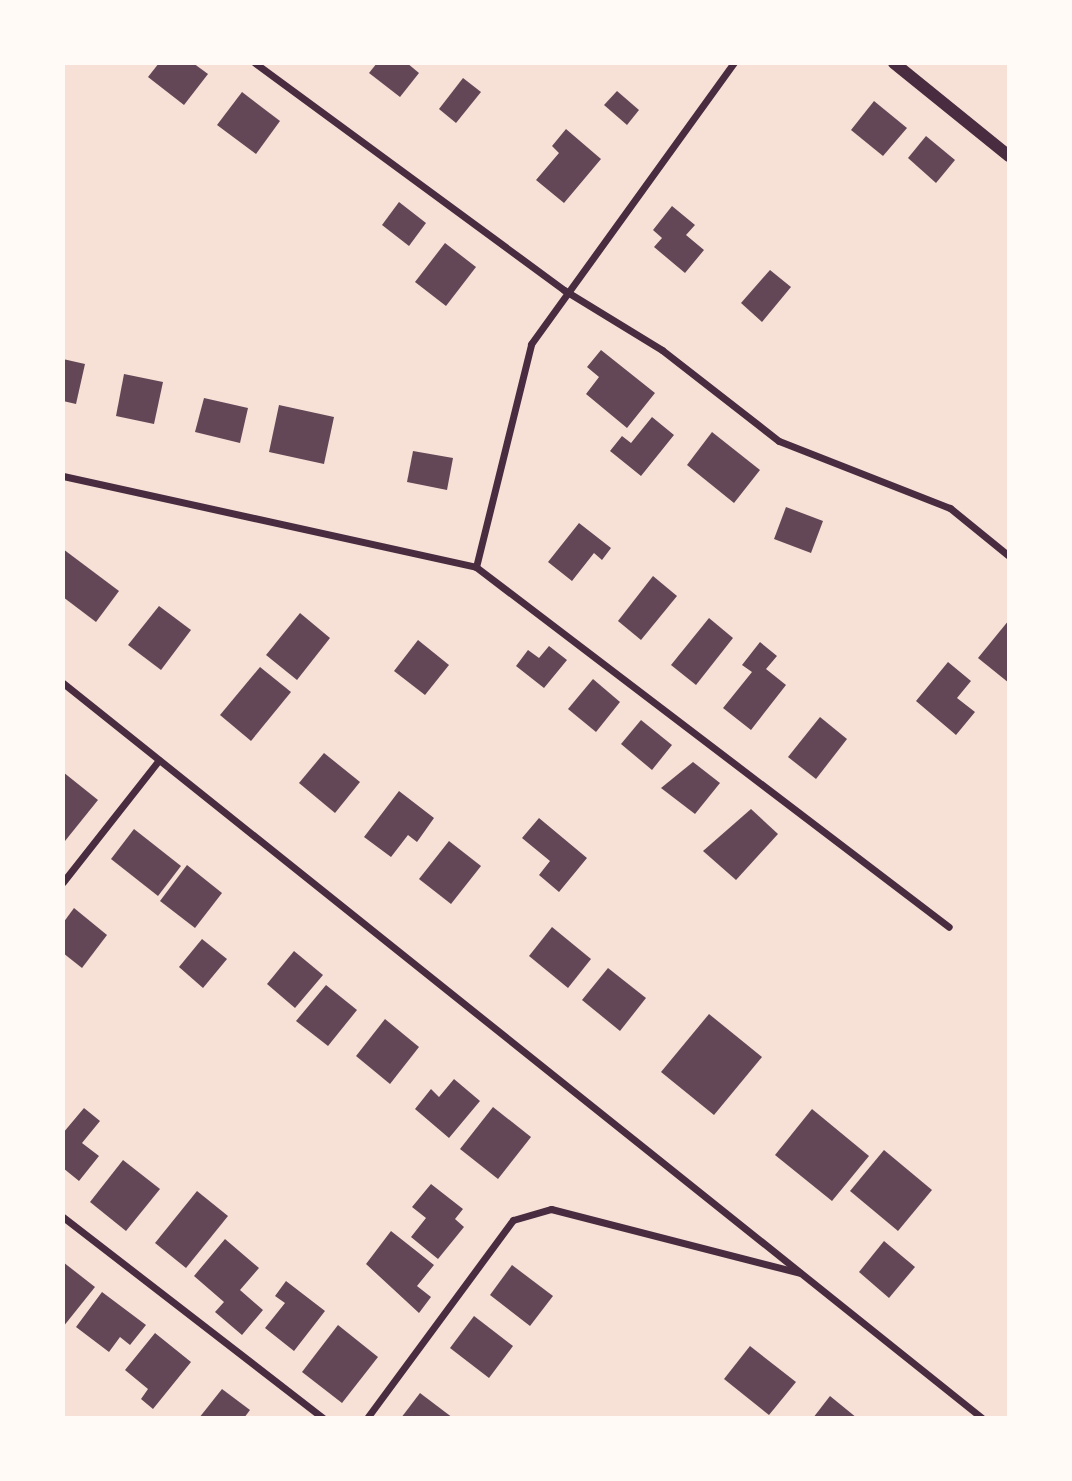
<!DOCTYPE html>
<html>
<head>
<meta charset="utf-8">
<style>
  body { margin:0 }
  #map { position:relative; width:1072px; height:1481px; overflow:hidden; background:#f7e1d7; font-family:Inter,sans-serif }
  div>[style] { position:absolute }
  .building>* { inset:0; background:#644757 }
  .minor>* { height:7px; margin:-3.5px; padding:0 3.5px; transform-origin:3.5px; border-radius:3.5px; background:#4a2c40 }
  .tertiary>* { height:12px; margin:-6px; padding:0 6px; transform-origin:6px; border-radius:6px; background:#4a2c40 }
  span { translate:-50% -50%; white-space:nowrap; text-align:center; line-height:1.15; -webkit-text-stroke:6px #fffaf5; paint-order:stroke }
  .frame { position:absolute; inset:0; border:65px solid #fffaf5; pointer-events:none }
</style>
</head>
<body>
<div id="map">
  <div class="building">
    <div style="clip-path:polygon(159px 63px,193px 63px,208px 74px,184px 105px,148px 77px)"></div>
    <div style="clip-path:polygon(377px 63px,407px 63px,419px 73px,400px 97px,369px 73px)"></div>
    <div style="clip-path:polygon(463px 78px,481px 92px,456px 123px,439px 109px)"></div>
    <div style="clip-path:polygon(617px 91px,639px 110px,627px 125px,604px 105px)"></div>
    <div style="clip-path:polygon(242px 92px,280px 121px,256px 154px,217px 125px)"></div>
    <div style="clip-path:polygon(874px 101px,907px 128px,883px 156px,851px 130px)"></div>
    <div style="clip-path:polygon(566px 129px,601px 159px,564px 203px,536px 180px,559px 153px,552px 146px)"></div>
    <div style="clip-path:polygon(926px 136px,955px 160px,936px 183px,908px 158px)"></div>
    <div style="clip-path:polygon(399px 202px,426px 223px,409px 246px,382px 225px)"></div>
    <div style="clip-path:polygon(672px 206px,695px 225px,686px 235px,704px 250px,685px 273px,654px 247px,662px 238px,653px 230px)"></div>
    <div style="clip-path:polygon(445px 243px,476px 267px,446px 306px,415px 282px)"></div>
    <div style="clip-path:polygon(770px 270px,791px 287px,762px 322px,741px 303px)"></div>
    <div style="clip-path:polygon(601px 350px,655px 393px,627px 428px,586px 394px,599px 377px,587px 367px)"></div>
    <div style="clip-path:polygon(63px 359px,85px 364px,76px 404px,63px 401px)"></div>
    <div style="clip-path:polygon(124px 374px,163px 382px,154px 424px,116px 416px)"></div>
    <div style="clip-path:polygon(204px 398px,248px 408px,240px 443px,195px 432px)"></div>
    <div style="clip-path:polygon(279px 405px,334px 417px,324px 464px,269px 452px)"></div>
    <div style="clip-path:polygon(652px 417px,674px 435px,641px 476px,610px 451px,622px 436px,631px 443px)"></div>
    <div style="clip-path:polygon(712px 432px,760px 470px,734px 503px,687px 465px)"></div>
    <div style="clip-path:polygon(413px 451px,453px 458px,447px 490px,407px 482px)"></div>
    <div style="clip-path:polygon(786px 507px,823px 521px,811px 553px,774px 539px)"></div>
    <div style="clip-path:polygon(579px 523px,611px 548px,602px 560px,594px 553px,572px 581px,548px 562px)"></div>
    <div style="clip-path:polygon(63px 549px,119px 591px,96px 622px,63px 597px)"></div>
    <div style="clip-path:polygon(653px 576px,677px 596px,641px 640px,618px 621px)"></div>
    <div style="clip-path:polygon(159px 606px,191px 630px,161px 670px,128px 645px)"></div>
    <div style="clip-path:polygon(300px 613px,330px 638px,297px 680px,266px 655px)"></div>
    <div style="clip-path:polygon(709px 618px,733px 638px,696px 685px,671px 665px)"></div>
    <div style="clip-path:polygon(1009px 620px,1009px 683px,978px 658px)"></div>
    <div style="clip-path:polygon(418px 640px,449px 665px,425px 695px,394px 671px)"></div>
    <div style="clip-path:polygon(760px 642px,777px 656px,766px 669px,786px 685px,751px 730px,723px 708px,752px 672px,742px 665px)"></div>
    <div style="clip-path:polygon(549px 646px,567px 660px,544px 688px,516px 666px,528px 650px,539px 658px)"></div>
    <div style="clip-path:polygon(948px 662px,971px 681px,957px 698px,975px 712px,956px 735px,916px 701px)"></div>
    <div style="clip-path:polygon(260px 667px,291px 692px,251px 741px,220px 715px)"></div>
    <div style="clip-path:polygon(593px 679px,620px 702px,596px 732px,568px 709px)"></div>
    <div style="clip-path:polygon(820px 717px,847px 739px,816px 779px,788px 757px)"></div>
    <div style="clip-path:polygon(641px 720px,672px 745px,652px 770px,621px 744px)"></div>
    <div style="clip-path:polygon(324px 753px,360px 782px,335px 813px,299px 783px)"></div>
    <div style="clip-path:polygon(693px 762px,720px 783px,695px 814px,661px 788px)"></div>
    <div style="clip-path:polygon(63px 772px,98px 800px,65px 841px,63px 840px)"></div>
    <div style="clip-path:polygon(399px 791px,434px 818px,417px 842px,408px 835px,391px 857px,364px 837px)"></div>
    <div style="clip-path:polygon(751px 809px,778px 834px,736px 880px,703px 851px)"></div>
    <div style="clip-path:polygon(539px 818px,587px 858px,559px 892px,539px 875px,550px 861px,522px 838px)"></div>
    <div style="clip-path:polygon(134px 829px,181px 866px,158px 896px,111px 859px)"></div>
    <div style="clip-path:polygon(449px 841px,481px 866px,451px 904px,419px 879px)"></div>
    <div style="clip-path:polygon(187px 865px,222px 893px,195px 928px,160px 901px)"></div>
    <div style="clip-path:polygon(74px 908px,107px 935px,82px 968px,63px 953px,63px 923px)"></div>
    <div style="clip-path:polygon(552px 927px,591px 959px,568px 988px,529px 956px)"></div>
    <div style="clip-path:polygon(202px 939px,227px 959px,203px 988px,179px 967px)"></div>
    <div style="clip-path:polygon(294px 951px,323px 975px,295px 1008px,267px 984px)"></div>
    <div style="clip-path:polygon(608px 968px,646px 998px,620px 1031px,582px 1000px)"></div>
    <div style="clip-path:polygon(326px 985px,357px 1010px,328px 1046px,296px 1021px)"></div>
    <div style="clip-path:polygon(709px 1014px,762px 1057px,714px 1115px,661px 1072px)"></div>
    <div style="clip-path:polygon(385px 1019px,419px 1047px,390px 1084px,356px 1056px)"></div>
    <div style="clip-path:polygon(454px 1079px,480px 1101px,449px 1138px,415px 1109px,431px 1089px,439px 1097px)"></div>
    <div style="clip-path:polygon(493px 1107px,531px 1137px,498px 1179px,460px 1149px)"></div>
    <div style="clip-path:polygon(84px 1108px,100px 1121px,82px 1143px,99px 1156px,79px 1181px,63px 1168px,63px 1133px)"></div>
    <div style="clip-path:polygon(812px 1109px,869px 1156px,832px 1201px,775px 1155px)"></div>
    <div style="clip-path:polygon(884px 1150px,932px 1190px,898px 1231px,850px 1191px)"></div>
    <div style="clip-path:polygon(123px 1160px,160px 1189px,126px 1231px,90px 1202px)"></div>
    <div style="clip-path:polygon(431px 1184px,463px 1209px,455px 1219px,464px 1227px,438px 1259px,411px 1237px,426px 1218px,412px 1207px)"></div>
    <div style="clip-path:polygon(197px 1191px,228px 1216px,186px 1268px,155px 1243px)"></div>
    <div style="clip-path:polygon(391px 1231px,434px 1265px,417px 1286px,431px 1297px,419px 1313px,366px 1264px)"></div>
    <div style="clip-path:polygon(225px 1239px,259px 1268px,240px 1290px,263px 1310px,242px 1335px,215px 1312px,224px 1302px,194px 1276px)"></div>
    <div style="clip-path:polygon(884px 1241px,915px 1267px,889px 1298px,859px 1272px)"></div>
    <div style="clip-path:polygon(63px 1262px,95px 1287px,63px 1327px)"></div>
    <div style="clip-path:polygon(512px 1265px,553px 1296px,530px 1326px,490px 1295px)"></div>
    <div style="clip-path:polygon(286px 1281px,325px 1311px,294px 1351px,265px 1328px,285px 1303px,275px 1296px)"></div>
    <div style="clip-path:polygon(102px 1292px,146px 1325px,130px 1345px,120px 1337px,109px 1352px,76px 1327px)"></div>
    <div style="clip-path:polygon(474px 1316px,513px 1346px,489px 1378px,450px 1348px)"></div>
    <div style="clip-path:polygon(338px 1325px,378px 1357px,342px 1403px,302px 1372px)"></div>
    <div style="clip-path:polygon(155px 1333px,191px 1362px,153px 1409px,141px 1399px,148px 1389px,125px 1370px)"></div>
    <div style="clip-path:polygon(750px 1346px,796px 1382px,769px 1415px,724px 1379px)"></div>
    <div style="clip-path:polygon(222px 1389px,250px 1410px,244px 1418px,199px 1418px)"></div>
    <div style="clip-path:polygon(420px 1393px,453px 1418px,401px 1418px)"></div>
    <div style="clip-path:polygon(830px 1396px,857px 1418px,813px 1418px)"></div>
  </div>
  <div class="minor">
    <div style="left:255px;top:63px;width:383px;rotate:36.3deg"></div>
    <div style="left:564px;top:290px;width:115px;rotate:31.5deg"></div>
    <div style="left:662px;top:350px;width:148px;rotate:37.9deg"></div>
    <div style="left:779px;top:441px;width:184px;rotate:21.4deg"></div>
    <div style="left:950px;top:508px;width:76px;rotate:39.1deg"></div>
    <div style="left:63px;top:476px;width:423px;rotate:12.4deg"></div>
    <div style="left:476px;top:567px;width:594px;rotate:37.27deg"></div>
    <div style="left:476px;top:567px;width:230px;rotate:-76.1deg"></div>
    <div style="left:531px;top:344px;width:347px;rotate:-54.2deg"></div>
    <div style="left:63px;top:683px;width:1177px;rotate:38.65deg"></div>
    <div style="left:63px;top:882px;width:155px;rotate:-51.8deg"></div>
    <div style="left:63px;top:1217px;width:329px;rotate:37.7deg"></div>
    <div style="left:367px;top:1418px;width:246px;rotate:-53.6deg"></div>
    <div style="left:513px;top:1220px;width:40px;rotate:-16deg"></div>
    <div style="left:551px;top:1209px;width:257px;rotate:14.4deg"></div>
  </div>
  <div class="tertiary">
    <div style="left:894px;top:63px;width:148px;rotate:39deg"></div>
  </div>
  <div class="frame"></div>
</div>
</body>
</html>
